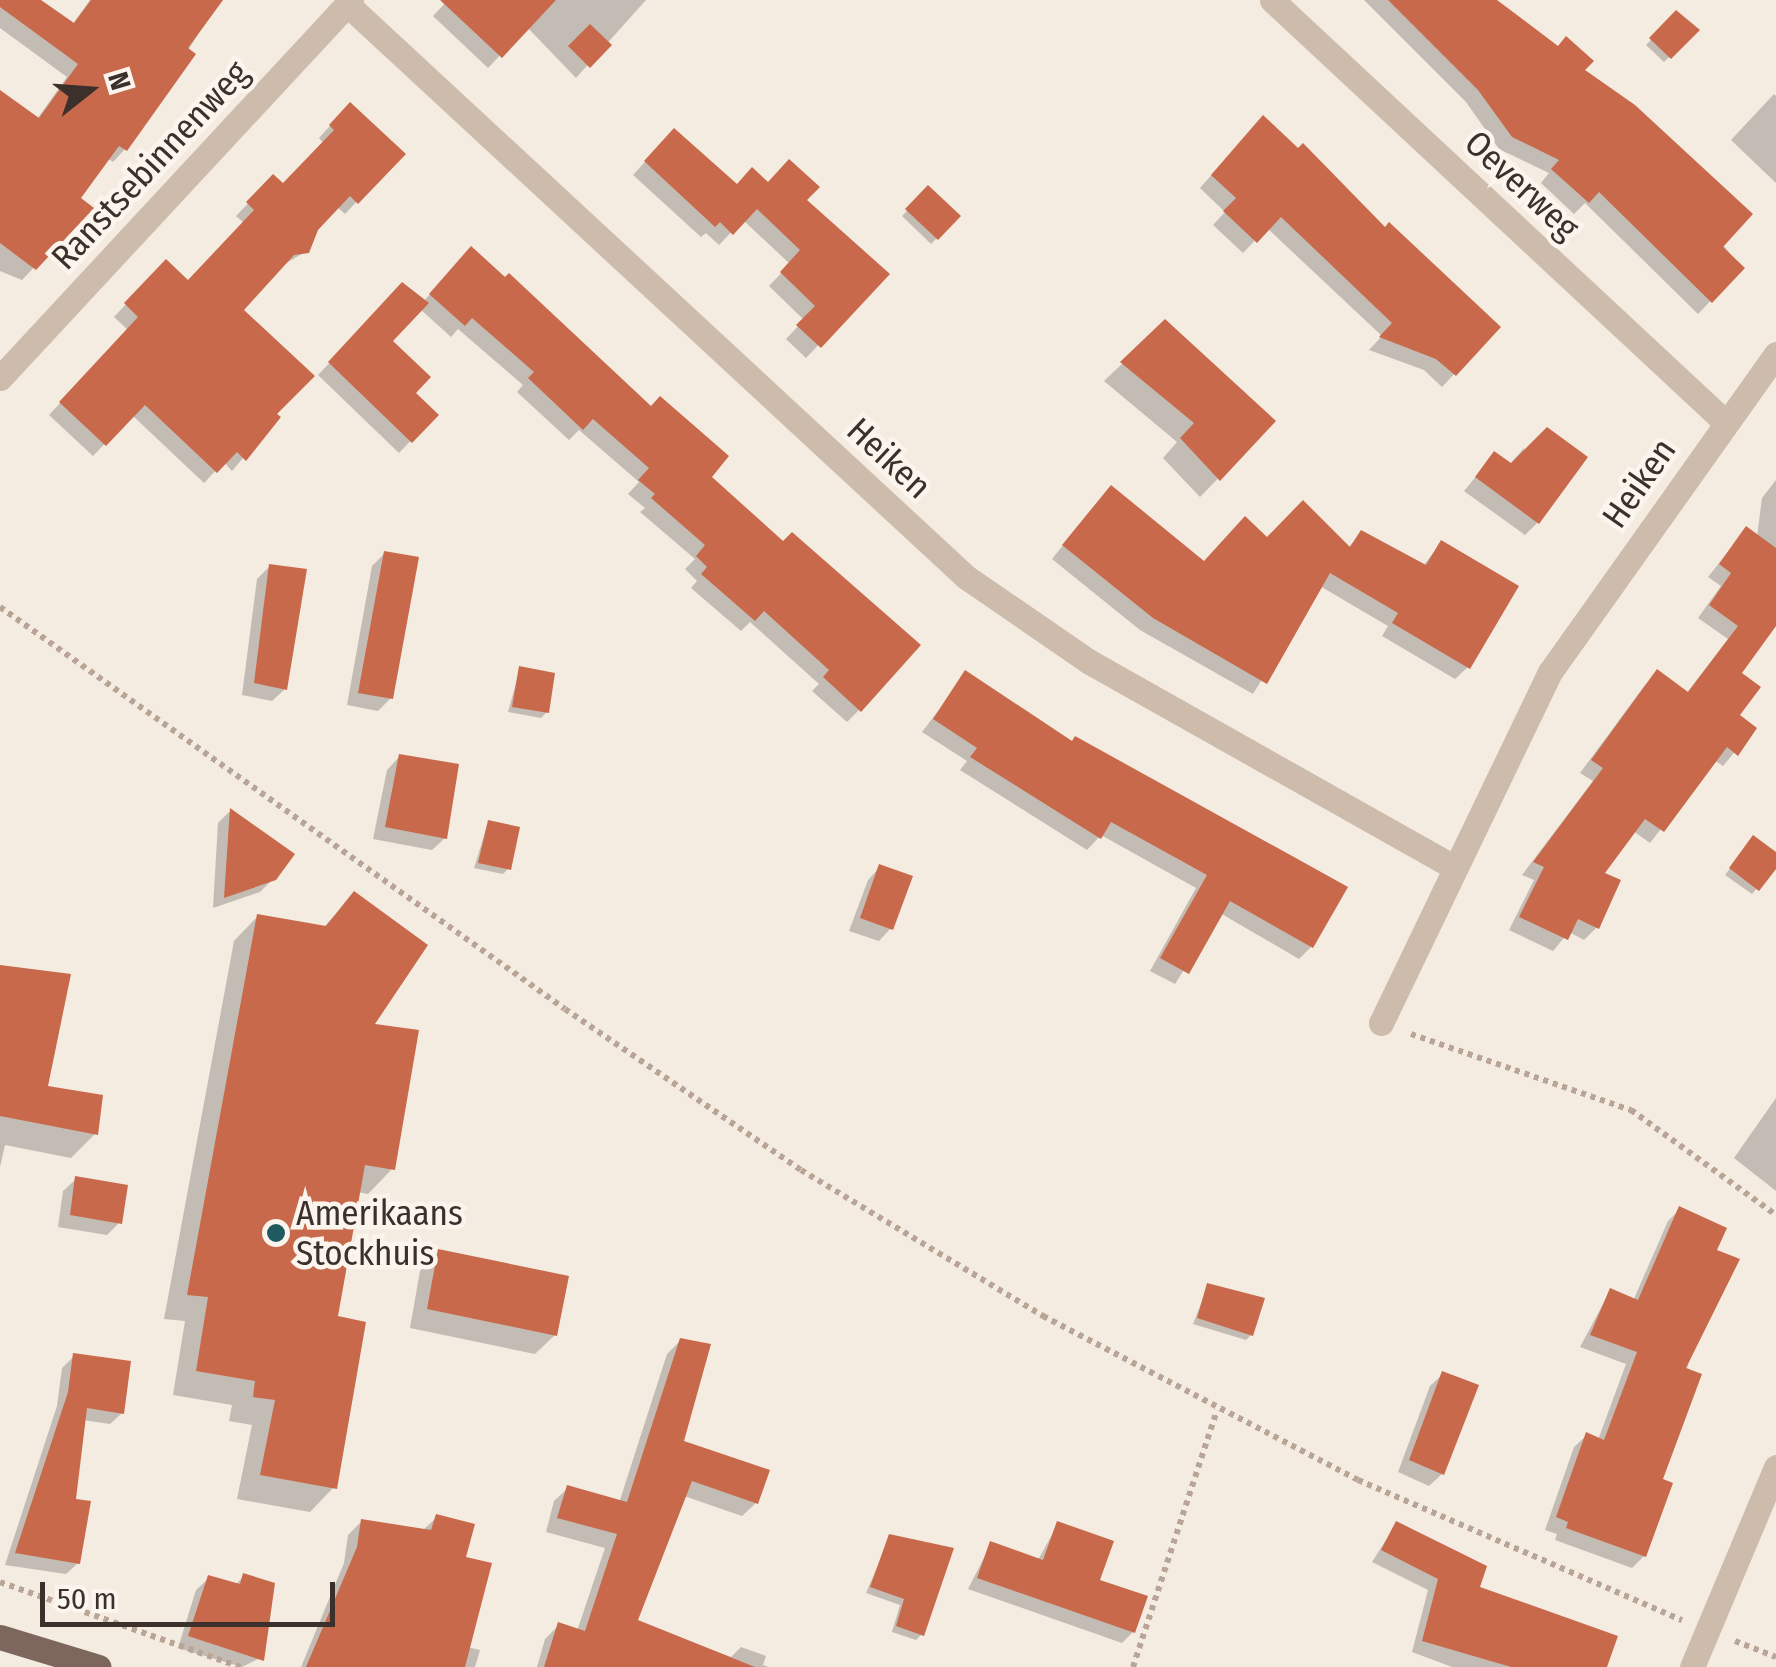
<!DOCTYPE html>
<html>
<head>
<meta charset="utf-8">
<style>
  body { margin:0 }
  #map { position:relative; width:1776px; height:1667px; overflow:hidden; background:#f4ebe1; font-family:"Fira Sans Condensed",sans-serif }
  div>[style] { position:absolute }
  .shadow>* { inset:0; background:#0003 }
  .building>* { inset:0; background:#c8694b }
  .path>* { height:6px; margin-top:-3px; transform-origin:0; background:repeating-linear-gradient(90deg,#b9a596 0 5px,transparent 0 10px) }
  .minor>* { height:25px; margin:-12.5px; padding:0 12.5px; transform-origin:12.5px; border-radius:12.5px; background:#cdbbac }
  .tertiary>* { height:25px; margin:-12.5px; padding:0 12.5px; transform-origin:12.5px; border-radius:12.5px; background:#cdbbac }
  .primary>* { height:25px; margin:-12.5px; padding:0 12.5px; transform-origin:12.5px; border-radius:12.5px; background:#7d675c }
  .dots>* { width:28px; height:28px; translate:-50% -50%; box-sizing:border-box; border:5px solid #fbf5ee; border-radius:50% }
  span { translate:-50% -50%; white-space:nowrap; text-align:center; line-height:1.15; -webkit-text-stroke:9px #fbf5ee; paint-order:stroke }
  .street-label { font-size:35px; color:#3b302b }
  .poi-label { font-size:35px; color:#3b302b }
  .left { translate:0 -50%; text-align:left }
  .north { position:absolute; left:40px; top:40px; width:100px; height:100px; -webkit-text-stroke:8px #fbf5ee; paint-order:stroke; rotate:73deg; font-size:28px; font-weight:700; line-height:40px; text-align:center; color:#3b302b }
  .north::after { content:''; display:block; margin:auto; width:35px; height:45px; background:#3b302b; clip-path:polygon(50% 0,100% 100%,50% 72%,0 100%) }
  .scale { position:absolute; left:40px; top:1582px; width:295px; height:45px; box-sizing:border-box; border:5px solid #3b302b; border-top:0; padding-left:12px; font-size:30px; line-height:35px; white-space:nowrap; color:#3b302b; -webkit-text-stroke:8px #fbf5ee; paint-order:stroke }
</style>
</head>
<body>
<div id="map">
  <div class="shadow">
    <div style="clip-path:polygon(0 0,37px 0,72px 25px,90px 0,220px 0,125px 149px,113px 162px,107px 158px,78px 199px,90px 208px,22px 280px,0 271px,0 93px,37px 119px,67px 77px,0 28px)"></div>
    <div style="clip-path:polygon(448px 0,646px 0,576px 78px,527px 27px,488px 68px,433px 16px)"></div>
    <div style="clip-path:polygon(1364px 0,1494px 0,1581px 71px,1742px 268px,1698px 314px,1585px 203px,1574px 214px,1541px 183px,1549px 173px,1499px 149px,1466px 102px)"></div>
    <div style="clip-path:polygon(1676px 13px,1696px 30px,1664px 62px,1646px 45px)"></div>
    <div style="clip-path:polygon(1774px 94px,1776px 96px,1776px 183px,1731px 140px)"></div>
    <div style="clip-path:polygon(338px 117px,402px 154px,345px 214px,337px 207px,316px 228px,307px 251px,281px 266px,240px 310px,278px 417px,232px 471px,224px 462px,204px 483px,132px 415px,93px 456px,49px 415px,128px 330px,114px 317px,154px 274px,187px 283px,244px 223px,236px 216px,273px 177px,283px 187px,324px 144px,319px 138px)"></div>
    <div style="clip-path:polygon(1251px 130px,1498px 327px,1442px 387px,1424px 370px,1369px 350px,1382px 336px,1267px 228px,1243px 253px,1213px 225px,1225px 212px,1200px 188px)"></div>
    <div style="clip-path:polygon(662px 143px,736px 187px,767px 185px,804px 201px,886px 274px,806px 358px,786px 339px,804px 320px,769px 286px,790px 264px,743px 220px,719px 245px,706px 233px,701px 237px,633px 175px)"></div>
    <div style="clip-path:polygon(928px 189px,957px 217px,931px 244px,902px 216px)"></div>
    <div style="clip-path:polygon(458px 262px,708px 477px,859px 710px,847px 722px,812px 691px,819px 684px,750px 622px,741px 631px,691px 588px,697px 581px,685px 569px,695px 559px,640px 512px,645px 508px,628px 494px,639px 482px,579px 430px,569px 440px,517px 392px,523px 385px,458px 329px,451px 337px,420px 309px,390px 341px,412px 394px,435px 415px,399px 453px,318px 375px,403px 285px,423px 302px)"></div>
    <div style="clip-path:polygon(1165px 323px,1273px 422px,1200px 497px,1163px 458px,1177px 442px,1104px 381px)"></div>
    <div style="clip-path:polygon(1524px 448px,1537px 523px,1525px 535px,1464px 491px,1494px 455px,1509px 465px)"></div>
    <div style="clip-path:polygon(1776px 480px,1776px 622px,1738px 674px,1736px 716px,1754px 729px,1723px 766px,1714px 760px,1650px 843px,1633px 831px,1601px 874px,1597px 927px,1584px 940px,1569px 932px,1553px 951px,1509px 930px,1534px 880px,1522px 875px,1593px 781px,1580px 773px,1645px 685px,1657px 672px,1686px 694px,1728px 639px,1698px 618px,1721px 586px,1708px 577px,1746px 529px,1757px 537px,1762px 498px)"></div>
    <div style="clip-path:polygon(1099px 500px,1203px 564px,1267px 540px,1348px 548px,1361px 533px,1423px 566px,1441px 543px,1468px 667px,1455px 679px,1382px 636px,1388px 626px,1320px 586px,1253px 694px,1140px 630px,1052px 559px)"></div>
    <div style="clip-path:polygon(385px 553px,391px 698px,378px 711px,347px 705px,372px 566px)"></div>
    <div style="clip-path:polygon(270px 566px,285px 689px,272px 701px,242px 695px,257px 579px)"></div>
    <div style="clip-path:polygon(520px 669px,547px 712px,541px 718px,508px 712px)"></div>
    <div style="clip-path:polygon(966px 674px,1311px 947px,1299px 959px,1220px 913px,1175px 984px,1150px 971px,1196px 888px,1101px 835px,1087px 850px,960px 770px,967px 761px,922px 732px)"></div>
    <div style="clip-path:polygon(399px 757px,445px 838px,432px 850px,373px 839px,387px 770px)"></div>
    <div style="clip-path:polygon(230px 811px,274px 878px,260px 892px,213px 908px,218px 823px)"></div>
    <div style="clip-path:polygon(488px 823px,508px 869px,503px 874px,474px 868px)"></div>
    <div style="clip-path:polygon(1748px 844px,1776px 855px,1776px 865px,1752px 894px,1725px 875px)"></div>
    <div style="clip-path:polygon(880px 867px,891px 928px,879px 941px,849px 931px,868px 880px)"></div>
    <div style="clip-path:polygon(354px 894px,392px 1169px,368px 1194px,358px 1192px,335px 1318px,334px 1487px,310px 1512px,237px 1499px,252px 1425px,229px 1421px,232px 1405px,173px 1395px,185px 1321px,164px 1319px,234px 941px,258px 916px,323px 928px)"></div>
    <div style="clip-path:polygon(0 968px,45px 1088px,95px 1134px,71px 1158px,5px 1145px,0 1167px)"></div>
    <div style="clip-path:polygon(1776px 1098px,1776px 1191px,1734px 1158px)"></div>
    <div style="clip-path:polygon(76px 1179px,120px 1222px,107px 1235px,58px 1227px,63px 1191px)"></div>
    <div style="clip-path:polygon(1680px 1209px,1714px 1251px,1644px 1556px,1632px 1568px,1555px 1540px,1557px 1534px,1545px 1530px,1574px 1447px,1587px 1435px,1598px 1440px,1626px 1364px,1580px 1347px,1610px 1291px,1633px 1301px,1668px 1221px)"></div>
    <div style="clip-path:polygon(439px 1252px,555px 1335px,535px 1354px,410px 1328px,420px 1271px)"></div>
    <div style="clip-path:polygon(1208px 1286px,1251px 1335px,1246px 1340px,1193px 1324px)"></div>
    <div style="clip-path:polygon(681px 1340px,681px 1443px,756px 1503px,742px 1516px,684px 1496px,634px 1622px,731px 1657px,741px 1647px,766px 1656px,763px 1665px,769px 1667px,537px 1667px,545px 1639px,559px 1625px,577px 1631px,605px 1548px,546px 1532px,554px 1501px,568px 1488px,619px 1503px,667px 1354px)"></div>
    <div style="clip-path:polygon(74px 1356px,122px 1413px,110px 1424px,83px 1420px,73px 1501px,78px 1563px,66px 1574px,5px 1565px,57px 1406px,62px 1368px)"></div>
    <div style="clip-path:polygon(1443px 1374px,1442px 1474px,1429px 1486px,1398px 1472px,1430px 1386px)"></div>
    <div style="clip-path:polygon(437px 1517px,463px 1559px,467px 1647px,480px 1650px,475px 1667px,301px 1667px,344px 1563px,348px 1535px,362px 1521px,422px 1531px)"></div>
    <div style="clip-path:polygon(1058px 1524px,1133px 1632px,1122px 1643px,968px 1589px,991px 1544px,1038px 1560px)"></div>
    <div style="clip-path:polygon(1396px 1524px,1477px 1588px,1604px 1667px,1452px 1667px,1412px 1652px,1428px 1590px,1372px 1562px)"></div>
    <div style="clip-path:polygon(890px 1537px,921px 1635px,916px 1640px,892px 1632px,900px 1605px,866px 1593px)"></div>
    <div style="clip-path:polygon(244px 1576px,262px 1657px,242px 1667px,178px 1648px,196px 1590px,209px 1578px,235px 1585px)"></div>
  </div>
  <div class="building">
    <div style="clip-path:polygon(0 0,41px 0,74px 23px,91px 0,223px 0,188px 48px,196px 54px,127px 151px,119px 146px,81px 198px,94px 208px,36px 270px,0 243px,0 90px,39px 118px,78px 64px,0 7px)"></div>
    <div style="clip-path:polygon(440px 0,556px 0,502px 58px)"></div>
    <div style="clip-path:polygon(1388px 0,1497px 0,1558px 46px,1566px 36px,1594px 61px,1585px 70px,1635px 105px,1753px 214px,1723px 247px,1745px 268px,1712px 303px,1599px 192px,1589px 203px,1551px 169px,1559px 160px,1512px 137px,1478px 90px)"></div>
    <div style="clip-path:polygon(1676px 10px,1700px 30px,1671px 59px,1649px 38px)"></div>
    <div style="clip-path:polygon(590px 24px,612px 45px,590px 68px,568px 46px)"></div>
    <div style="clip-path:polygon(350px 102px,406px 154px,358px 204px,350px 196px,318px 230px,309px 253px,294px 255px,244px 310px,315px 376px,277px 414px,281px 417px,246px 461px,237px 452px,217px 473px,145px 405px,106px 446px,59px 402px,138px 317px,124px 303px,166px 259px,188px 280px,254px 210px,246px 202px,273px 174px,283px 183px,334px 130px,329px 125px)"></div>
    <div style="clip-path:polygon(1263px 115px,1298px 148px,1303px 143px,1385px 227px,1389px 222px,1501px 327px,1456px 376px,1436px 359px,1379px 337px,1392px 323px,1281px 217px,1257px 243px,1223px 211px,1236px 198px,1211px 175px)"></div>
    <div style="clip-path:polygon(674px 128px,737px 184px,752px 167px,768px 182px,789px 159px,820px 187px,807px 200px,890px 274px,821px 348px,796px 325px,815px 306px,780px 272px,800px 250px,757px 209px,733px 235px,720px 222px,715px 227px,644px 161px)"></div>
    <div style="clip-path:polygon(928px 185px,961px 216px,938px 240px,905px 209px)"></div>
    <div style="clip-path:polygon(471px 246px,505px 277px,509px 273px,651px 406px,660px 396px,729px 456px,712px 477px,783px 541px,792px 532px,921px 645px,861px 712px,823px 677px,829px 670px,764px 611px,755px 621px,701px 574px,707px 567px,696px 556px,705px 545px,651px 498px,655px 494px,638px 480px,649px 468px,593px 419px,583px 430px,528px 378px,534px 372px,472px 318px,465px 326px,429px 294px)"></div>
    <div style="clip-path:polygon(402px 282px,429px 303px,393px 341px,431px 377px,416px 393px,439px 415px,412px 443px,328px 362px)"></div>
    <div style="clip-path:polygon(1165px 319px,1276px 421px,1220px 481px,1180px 438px,1194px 423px,1120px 362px)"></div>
    <div style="clip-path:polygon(1547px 427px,1588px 457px,1539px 524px,1475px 477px,1494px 451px,1511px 463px)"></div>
    <div style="clip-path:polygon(1111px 485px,1204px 561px,1245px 516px,1267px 537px,1303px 500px,1350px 547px,1361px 530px,1426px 565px,1441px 540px,1519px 586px,1470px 669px,1392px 623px,1398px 613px,1330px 573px,1267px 684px,1153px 618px,1062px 545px)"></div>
    <div style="clip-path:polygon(1746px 526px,1776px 548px,1776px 626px,1742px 673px,1761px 687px,1740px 715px,1757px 728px,1738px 756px,1727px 747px,1664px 832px,1645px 819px,1605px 873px,1621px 880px,1599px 929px,1578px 919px,1568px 940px,1519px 917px,1544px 867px,1533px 862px,1603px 768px,1591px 760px,1657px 669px,1688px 692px,1738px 626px,1709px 605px,1731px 573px,1719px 564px)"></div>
    <div style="clip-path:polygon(384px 551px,419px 557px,393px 699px,358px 693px)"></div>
    <div style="clip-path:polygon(269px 564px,307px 569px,287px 690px,254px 683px)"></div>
    <div style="clip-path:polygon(519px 666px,555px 673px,549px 713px,512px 707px)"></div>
    <div style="clip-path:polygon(965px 670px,1072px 741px,1075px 736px,1348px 887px,1313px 948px,1230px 901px,1189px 974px,1160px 958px,1207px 875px,1111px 822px,1101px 839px,970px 757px,977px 748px,933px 719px)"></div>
    <div style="clip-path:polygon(399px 754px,459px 764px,447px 839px,385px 827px)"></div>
    <div style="clip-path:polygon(230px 808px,295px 854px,276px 880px,224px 898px)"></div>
    <div style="clip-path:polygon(488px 820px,520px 827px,511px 870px,478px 863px)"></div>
    <div style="clip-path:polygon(1753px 835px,1776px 852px,1776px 869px,1759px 891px,1729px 868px)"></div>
    <div style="clip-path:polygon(879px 864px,913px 876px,893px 930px,860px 918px)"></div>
    <div style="clip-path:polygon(354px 891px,428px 945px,375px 1024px,419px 1030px,395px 1170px,365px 1165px,338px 1316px,366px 1322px,337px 1489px,260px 1475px,275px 1400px,253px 1397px,255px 1381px,196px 1371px,208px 1297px,187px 1295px,257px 914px,326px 926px)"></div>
    <div style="clip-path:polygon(0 965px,71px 974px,48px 1086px,103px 1095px,98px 1135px,0 1116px)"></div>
    <div style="clip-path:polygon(75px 1176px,128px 1185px,122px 1224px,70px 1215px)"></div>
    <div style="clip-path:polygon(1679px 1206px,1727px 1228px,1717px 1250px,1740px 1259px,1686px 1368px,1702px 1374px,1663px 1479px,1673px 1483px,1646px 1557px,1566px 1528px,1568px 1522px,1556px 1517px,1586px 1432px,1604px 1440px,1637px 1352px,1590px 1335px,1610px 1288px,1638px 1300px)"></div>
    <div style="clip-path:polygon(438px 1249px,569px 1276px,557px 1336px,427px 1309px)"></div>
    <div style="clip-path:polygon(1207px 1283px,1265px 1298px,1253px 1336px,1197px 1318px)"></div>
    <div style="clip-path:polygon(680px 1338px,711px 1344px,684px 1441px,770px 1470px,758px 1504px,692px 1481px,638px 1620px,755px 1667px,544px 1667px,558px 1622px,585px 1631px,617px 1534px,557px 1518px,567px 1485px,627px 1502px)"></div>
    <div style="clip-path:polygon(73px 1353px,131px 1361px,124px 1414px,87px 1408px,76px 1499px,91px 1501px,80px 1564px,15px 1553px,68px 1392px)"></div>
    <div style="clip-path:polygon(1442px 1371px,1479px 1385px,1444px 1475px,1409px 1460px)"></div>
    <div style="clip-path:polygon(436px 1514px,475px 1524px,466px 1557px,492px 1563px,465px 1667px,306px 1667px,357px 1547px,361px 1519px,431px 1530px)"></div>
    <div style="clip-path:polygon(1057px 1521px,1114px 1541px,1100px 1580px,1148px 1596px,1135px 1633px,977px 1578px,990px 1541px,1043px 1560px)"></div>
    <div style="clip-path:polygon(1396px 1521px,1487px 1566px,1480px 1587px,1618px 1636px,1607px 1667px,1511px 1667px,1422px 1641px,1438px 1579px,1381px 1550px)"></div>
    <div style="clip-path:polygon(889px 1534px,954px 1548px,924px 1636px,896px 1626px,904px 1599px,870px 1587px)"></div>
    <div style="clip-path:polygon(243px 1573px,275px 1583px,264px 1661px,188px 1636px,208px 1575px,240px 1584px)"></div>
  </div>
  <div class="path">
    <div style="left:0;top:607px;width:693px;rotate:35.43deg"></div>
    <div style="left:565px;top:1009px;width:286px;rotate:34.3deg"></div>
    <div style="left:801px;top:1170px;width:283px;rotate:31.1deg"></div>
    <div style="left:1043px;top:1316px;width:355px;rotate:27.5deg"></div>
    <div style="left:1358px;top:1480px;width:353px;rotate:23.4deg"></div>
    <div style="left:1411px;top:1034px;width:233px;rotate:19.1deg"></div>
    <div style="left:1631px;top:1110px;width:179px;rotate:35.9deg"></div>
    <div style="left:0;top:1582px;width:255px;rotate:19.5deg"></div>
    <div style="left:1735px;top:1641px;width:44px;rotate:21.3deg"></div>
    <div style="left:1133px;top:1667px;width:270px;rotate:-71.9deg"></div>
  </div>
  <div class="minor">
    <div style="left:1272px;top:0;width:619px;rotate:42.97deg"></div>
    <div style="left:347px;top:4px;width:843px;rotate:42.79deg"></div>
    <div style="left:966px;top:577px;width:148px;rotate:34.5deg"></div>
    <div style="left:1088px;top:661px;width:421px;rotate:29.4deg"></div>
    <div style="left:0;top:378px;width:516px;rotate:-47.12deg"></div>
    <div style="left:1381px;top:1023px;width:390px;rotate:-64.3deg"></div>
    <div style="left:1550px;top:672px;width:390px;rotate:-54.6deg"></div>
  </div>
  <div class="tertiary">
    <div style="left:1692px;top:1667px;width:217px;rotate:-67.2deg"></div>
  </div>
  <div class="primary">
    <div style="left:0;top:1637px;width:103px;rotate:16.9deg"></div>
  </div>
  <div class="dots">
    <div style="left:276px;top:1233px;background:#1f5a5e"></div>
  </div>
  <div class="street-label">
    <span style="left:150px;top:165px;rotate:-47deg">Ranstsebinnenweg</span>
    <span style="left:1522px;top:185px;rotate:43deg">Oeverweg</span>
    <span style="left:889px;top:458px;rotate:43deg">Heiken</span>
    <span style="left:1639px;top:483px;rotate:-55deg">Heiken</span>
  </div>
  <div class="poi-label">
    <span class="left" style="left:296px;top:1233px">Amerikaans<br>Stockhuis</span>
  </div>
  <div class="north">N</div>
  <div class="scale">50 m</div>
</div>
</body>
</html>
